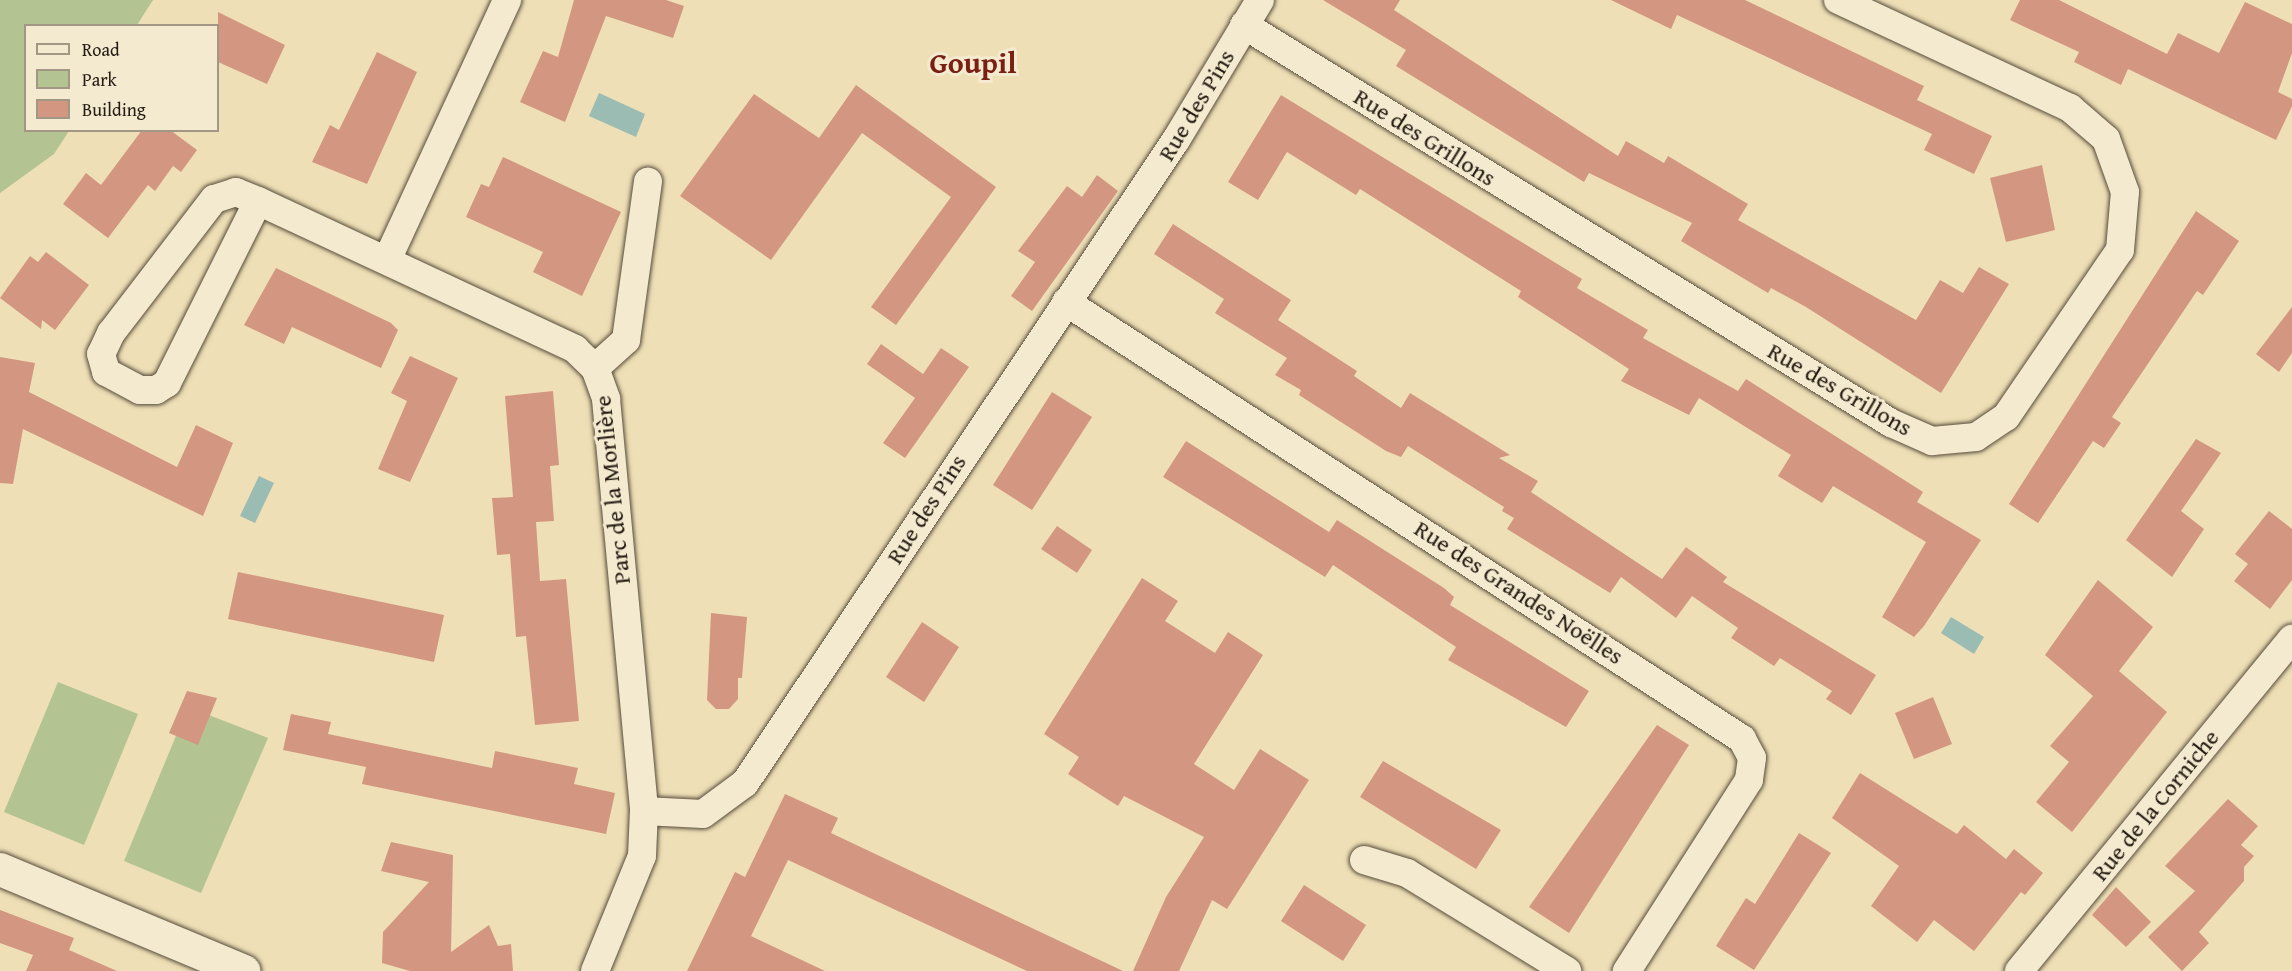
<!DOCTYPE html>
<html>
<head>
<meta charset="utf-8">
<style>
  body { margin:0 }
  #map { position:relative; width:2292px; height:971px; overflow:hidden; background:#eedfb6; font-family:"Gentium Book Plus",serif }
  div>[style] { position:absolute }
  .green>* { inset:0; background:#b4c392 }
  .water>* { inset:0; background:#9abcb3 }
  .building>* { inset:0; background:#d39781 }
  .roads { filter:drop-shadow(0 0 2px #564c3b) drop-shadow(0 0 2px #564c3b) }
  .street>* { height:28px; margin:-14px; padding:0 14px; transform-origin:14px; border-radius:14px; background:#f4ead0 }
  .secondary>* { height:33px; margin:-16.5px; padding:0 16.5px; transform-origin:16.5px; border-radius:16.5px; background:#f4ead0 }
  span { translate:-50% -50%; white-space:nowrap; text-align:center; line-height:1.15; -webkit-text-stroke:6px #f4ead0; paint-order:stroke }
  .street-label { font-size:24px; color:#241b12 }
  .district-label { font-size:30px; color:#7a1f14; font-weight:700 }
  .legend { position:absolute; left:24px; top:24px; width:195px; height:108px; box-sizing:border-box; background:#f4ead0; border:2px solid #a19784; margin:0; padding:8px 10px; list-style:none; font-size:18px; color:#241b12 }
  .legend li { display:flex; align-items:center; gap:12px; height:30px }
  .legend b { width:30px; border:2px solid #a19784 }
</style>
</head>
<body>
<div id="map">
  <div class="green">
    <div style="clip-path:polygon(0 0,153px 0,137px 25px,26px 26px,26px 130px,69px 131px,54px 154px,0 193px)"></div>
    <div style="clip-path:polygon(58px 682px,138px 714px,84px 845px,4px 812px)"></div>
    <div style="clip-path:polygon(188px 707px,268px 738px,201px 893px,124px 861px)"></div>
  </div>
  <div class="water">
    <div style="clip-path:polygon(599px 93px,645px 114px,636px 137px,589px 116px)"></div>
    <div style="clip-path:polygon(259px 476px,274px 483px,255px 523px,240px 516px)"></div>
    <div style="clip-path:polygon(1951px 617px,1984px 637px,1974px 654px,1941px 633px)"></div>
  </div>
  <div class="building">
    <div style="clip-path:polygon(574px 0,666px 0,684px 6px,673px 38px,606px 16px,565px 122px,520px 102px,543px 51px,558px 57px)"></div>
    <div style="clip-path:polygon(1323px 0,1400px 0,1394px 10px,1618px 156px,1626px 141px,1664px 163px,1668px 156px,1748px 204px,1738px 220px,1916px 320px,1940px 280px,1963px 293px,1979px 267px,2009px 284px,1941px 393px,1806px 307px,1771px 288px,1768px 293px,1681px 241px,1692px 223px,1589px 173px,1584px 182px,1396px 66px,1406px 50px)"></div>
    <div style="clip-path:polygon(1611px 0,1745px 0,1924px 86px,1917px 100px,1992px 136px,1974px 174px,1924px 150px,1932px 134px,1677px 15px,1671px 29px)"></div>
    <div style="clip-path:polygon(2020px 0,2059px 0,2167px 54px,2178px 33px,2219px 53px,2245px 2px,2292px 24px,2292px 53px,2278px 92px,2292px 99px,2292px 106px,2276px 140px,2128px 69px,2121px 85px,2074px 62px,2079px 52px,2010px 20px)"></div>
    <div style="clip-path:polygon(218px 12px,285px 45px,267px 84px,218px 62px)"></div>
    <div style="clip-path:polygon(377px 52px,417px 72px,367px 184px,312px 162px,330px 125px,339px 130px)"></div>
    <div style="clip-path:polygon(856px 85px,996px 187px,896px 325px,871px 307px,951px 197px,862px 133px,771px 260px,680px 196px,754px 94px,819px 138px)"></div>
    <div style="clip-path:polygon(1281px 95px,1582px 279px,1577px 288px,1648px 330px,1643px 338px,1738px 391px,1746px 379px,1923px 492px,1917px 502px,1981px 540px,1924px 626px,1914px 637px,1882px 617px,1926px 542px,1833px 486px,1822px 503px,1778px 476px,1791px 455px,1699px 398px,1689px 415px,1621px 381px,1629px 369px,1518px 297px,1521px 291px,1360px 189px,1356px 195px,1287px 152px,1258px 200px,1228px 182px)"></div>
    <div style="clip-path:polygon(142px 130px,170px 130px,197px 150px,181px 172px,173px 166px,155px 191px,148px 185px,108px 238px,63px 204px,86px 173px,101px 185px)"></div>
    <div style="clip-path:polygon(503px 157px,621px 212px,582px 296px,533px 272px,543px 252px,466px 217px,481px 184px,489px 187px)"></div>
    <div style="clip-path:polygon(2042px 165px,2055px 230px,2006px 242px,1990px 178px)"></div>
    <div style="clip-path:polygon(1097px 175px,1118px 191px,1032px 311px,1011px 296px,1035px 262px,1018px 251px,1067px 186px,1082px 197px)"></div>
    <div style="clip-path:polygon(2196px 211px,2239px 241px,2203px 295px,2197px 291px,2112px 417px,2121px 423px,2104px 448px,2093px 441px,2038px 523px,2009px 504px)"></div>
    <div style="clip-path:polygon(1173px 224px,1291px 300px,1278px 320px,1357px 371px,1354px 376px,1401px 408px,1410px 393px,1510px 455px,1499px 458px,1538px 481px,1531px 492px,1662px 579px,1686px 547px,1727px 577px,1723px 582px,1876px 675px,1851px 715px,1826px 699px,1832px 691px,1780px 658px,1774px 666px,1731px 638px,1738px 628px,1692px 596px,1676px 618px,1621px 577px,1610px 593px,1507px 529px,1514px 518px,1502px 511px,1504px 507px,1408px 446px,1401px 457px,1386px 451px,1299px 395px,1301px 390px,1275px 375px,1287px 358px,1215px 313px,1224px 299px,1154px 254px)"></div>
    <div style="clip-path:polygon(46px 252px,89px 285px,55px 330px,42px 320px,41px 329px,0 298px,30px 256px,38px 262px)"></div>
    <div style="clip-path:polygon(276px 268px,391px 323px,398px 330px,381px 368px,292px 327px,284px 344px,244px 325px)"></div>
    <div style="clip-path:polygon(2292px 307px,2292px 353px,2279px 372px,2256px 354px)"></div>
    <div style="clip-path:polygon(881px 344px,923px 374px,941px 348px,969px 367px,905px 458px,883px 443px,915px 398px,867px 364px)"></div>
    <div style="clip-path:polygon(410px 356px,458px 378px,410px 482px,378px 469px,407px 401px,391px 393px)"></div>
    <div style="clip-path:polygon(0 357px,35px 363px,29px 392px,177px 467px,196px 425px,233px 443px,203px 516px,23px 429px,13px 484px,0 483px)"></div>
    <div style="clip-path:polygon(553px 391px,559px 465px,550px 466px,554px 521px,536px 522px,540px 581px,566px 579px,579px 721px,535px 725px,526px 636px,516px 637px,510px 554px,497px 555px,492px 498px,513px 497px,505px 396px)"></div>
    <div style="clip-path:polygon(1052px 392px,1092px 417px,1032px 510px,993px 485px)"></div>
    <div style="clip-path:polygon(2196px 439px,2221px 453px,2181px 511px,2204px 529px,2172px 577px,2126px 540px)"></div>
    <div style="clip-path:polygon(1186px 441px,1329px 532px,1337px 520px,1444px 588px,1454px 597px,1450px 605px,1589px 691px,1566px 727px,1448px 660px,1456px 647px,1333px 565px,1325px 577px,1163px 477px)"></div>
    <div style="clip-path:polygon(2269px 511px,2292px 529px,2292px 580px,2270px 609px,2234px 581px,2248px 564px,2235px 554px)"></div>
    <div style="clip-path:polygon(1057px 526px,1092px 550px,1077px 573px,1041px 549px)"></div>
    <div style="clip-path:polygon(238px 572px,444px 615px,434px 662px,228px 619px)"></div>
    <div style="clip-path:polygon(1142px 578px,1178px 601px,1165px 621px,1215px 653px,1228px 632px,1263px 655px,1194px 764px,1234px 790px,1260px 749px,1309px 780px,1227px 909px,1212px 900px,1179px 971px,1133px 971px,1166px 897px,1204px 837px,1124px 796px,1118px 806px,1068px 774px,1079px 757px,1044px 734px)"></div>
    <div style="clip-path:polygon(2098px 580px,2153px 627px,2119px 671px,2167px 712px,2072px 832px,2036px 802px,2069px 762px,2050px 746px,2093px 696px,2045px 655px)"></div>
    <div style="clip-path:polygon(711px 613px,747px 617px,742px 678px,738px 678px,738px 699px,729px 709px,716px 709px,707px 700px)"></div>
    <div style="clip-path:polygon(922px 622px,959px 647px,924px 702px,886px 677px)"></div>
    <div style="clip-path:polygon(187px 691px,217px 698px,198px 745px,169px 733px)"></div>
    <div style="clip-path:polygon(1933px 697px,1952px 744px,1914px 759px,1895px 713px)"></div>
    <div style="clip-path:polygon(291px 714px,331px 722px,328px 734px,492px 768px,495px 751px,578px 768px,574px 784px,615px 793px,606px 834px,362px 784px,366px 767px,283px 750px)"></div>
    <div style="clip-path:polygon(1657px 725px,1689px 745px,1569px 933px,1529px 907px)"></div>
    <div style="clip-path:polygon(1383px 761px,1501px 830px,1476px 869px,1360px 797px)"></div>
    <div style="clip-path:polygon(1860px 773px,1957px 834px,1964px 825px,2006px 859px,2014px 849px,2043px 873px,2025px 895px,2021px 892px,1974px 951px,1934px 920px,1917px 942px,1871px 906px,1899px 866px,1832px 818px)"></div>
    <div style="clip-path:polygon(785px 794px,838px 818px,831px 833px,1123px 971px,1027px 971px,788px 860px,751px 936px,825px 971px,687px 971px,735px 872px,745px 877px)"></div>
    <div style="clip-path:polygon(2228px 799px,2258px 826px,2241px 845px,2254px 856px,2244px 867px,2244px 881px,2199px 932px,2209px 943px,2182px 971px,2148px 937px,2195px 891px,2165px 866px)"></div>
    <div style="clip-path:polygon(1799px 833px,1831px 853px,1754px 970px,1716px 946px,1746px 898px,1755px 904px)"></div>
    <div style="clip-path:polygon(391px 842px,453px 855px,451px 952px,489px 925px,498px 946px,511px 944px,513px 971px,410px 971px,382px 963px,383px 932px,429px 882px,381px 871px)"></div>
    <div style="clip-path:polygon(1304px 885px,1366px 925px,1343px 961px,1281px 921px)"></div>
    <div style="clip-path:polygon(2116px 887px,2151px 922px,2126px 947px,2092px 915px)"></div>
    <div style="clip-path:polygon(0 910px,74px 938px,69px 950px,117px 971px,26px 971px,33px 955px,0 943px)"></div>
  </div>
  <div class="roads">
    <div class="street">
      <div style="left:1244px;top:25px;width:760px;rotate:31.6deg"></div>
      <div style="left:1891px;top:423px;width:45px;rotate:23.7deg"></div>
      <div style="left:1932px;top:441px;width:44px;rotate:-5.2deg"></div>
      <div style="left:1976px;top:437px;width:36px;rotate:-34deg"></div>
      <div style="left:2006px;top:417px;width:202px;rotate:-55.7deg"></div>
      <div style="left:2120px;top:250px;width:58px;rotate:-85.1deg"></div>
      <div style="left:2125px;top:192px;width:56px;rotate:-109.7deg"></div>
      <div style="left:2106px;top:139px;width:48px;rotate:-139.3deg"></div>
      <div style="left:2070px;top:108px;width:256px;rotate:-155deg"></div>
      <div style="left:258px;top:201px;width:24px;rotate:-158deg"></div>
      <div style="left:236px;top:192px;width:23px;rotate:162deg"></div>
      <div style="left:214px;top:199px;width:169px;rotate:127.5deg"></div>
      <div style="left:111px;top:333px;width:23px;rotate:115deg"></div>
      <div style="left:101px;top:354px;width:19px;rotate:74deg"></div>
      <div style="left:106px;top:372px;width:38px;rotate:28deg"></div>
      <div style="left:140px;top:390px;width:16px"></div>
      <div style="left:156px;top:390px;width:13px;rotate:-32deg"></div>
      <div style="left:167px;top:383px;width:203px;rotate:-63.4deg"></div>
      <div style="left:258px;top:201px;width:350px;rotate:25deg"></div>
      <div style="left:575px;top:349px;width:28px;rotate:44deg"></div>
      <div style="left:595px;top:368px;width:33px;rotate:70deg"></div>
      <div style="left:606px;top:399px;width:414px;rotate:84.7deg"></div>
      <div style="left:388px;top:258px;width:284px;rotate:-65.2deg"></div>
      <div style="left:1066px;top:302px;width:805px;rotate:32.88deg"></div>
      <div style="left:1742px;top:739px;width:21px;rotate:62deg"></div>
      <div style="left:1752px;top:758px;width:22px;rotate:98deg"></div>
      <div style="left:1749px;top:780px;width:227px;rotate:122.6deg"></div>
      <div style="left:595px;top:368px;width:42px;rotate:-42.1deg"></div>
      <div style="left:626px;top:340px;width:160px;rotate:-82.1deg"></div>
      <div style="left:1364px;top:860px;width:45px;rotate:16.8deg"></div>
      <div style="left:1407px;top:873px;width:188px;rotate:31.5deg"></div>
      <div style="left:595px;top:971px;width:124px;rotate:-67.8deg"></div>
      <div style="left:642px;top:856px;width:45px;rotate:-87.5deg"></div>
      <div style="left:644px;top:811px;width:59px;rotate:2.9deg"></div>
      <div style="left:703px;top:814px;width:52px;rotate:-36.4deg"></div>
      <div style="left:745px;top:783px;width:774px;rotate:-56.17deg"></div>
      <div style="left:1176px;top:140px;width:163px;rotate:-59deg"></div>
      <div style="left:2019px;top:971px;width:430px;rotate:-50.6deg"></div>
    </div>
    <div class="secondary">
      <div style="left:0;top:869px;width:264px;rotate:22.7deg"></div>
    </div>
  </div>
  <div class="street-label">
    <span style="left:1196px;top:105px;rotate:-59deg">Rue des Pins</span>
    <span style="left:1425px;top:137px;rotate:32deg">Rue des Grillons</span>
    <span style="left:1840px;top:389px;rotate:30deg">Rue des Grillons</span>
    <span style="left:612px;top:490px;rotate:-96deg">Parc de la Morlière</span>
    <span style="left:926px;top:509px;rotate:-57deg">Rue des Pins</span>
    <span style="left:1519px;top:592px;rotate:33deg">Rue des Grandes Noëlles</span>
    <span style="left:2155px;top:805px;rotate:-51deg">Rue de la Corniche</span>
  </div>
  <div class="district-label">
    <span style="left:973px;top:62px">Goupil</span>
  </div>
  <ul class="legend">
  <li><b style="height:8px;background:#f4ead0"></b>Road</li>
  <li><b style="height:16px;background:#b4c392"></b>Park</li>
  <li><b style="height:16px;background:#d39781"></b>Building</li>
  </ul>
</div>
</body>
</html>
